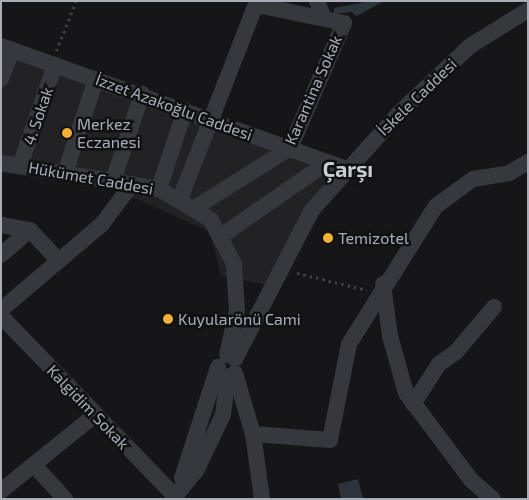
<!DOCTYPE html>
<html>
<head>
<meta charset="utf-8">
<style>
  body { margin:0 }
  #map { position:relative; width:529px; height:500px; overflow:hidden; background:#161618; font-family:"Exo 2",sans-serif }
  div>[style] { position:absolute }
  .built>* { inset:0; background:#222225 }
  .water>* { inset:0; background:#2c353c }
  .path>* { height:2.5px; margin-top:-1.25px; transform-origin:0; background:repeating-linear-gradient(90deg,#3d3f44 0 2.5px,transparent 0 6.5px) }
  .minor>* { height:16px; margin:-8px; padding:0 8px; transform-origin:8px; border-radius:8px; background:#37383d }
  .dots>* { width:14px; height:14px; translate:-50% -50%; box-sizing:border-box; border:2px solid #111113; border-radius:50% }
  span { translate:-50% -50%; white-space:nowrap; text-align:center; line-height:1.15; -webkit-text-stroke:5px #111113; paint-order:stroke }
  .street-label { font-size:16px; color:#a8adb8 }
  .poi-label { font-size:16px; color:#a8adb8 }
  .left { translate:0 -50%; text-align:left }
  .district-label { font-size:21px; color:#c9ccd4; font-weight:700 }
  .frame { position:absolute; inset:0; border:2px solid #a8adb8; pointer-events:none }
</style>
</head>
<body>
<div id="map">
  <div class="built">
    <div style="clip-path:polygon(1px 39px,345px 161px,273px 286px,221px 276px,210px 232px,117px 190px,1px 172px)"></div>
  </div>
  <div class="water">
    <div style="clip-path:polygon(371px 1px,382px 2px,357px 16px,351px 12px,334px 14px,334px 8px)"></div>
    <div style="clip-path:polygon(358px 479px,363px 499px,341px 499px,338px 484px)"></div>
  </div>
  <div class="path">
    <div style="left:56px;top:51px;width:54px;rotate:-68.2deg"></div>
    <div style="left:297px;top:273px;width:72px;rotate:13.7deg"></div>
  </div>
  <div class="minor">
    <div style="left:317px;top:1px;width:18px;rotate:68deg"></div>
    <div style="left:1px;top:46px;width:367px;rotate:19.6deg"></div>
    <div style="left:1px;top:79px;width:31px;rotate:-69deg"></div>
    <div style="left:1px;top:163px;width:160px;rotate:9.3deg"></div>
    <div style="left:159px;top:189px;width:61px;rotate:30.8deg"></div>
    <div style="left:211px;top:220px;width:50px;rotate:62.4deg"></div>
    <div style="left:234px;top:264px;width:46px;rotate:86.3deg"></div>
    <div style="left:237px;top:310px;width:46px;rotate:102.5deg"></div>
    <div style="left:20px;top:166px;width:107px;rotate:-70.9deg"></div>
    <div style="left:65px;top:173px;width:99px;rotate:-71.7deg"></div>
    <div style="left:113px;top:181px;width:92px;rotate:-71.6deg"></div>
    <div style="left:159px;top:189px;width:83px;rotate:-71.8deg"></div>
    <div style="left:180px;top:199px;width:212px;rotate:-68.7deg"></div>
    <div style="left:196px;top:207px;width:111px;rotate:-32.1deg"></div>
    <div style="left:290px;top:148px;width:136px;rotate:-66.6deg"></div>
    <div style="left:344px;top:23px;width:89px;rotate:-168.3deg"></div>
    <div style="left:1px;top:225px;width:29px;rotate:10deg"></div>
    <div style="left:30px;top:230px;width:42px;rotate:46.9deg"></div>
    <div style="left:221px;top:236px;width:130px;rotate:-34.7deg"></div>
    <div style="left:1px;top:255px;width:38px;rotate:-41deg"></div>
    <div style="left:383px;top:284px;width:52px;rotate:82.3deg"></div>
    <div style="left:390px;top:336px;width:59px;rotate:74.3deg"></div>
    <div style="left:406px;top:393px;width:109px;rotate:53.2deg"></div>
    <div style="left:471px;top:480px;width:29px;rotate:41deg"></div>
    <div style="left:1px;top:310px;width:133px;rotate:-40.4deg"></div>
    <div style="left:102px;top:224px;width:50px;rotate:-53.1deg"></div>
    <div style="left:1px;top:316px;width:250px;rotate:46deg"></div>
    <div style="left:235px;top:359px;width:168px;rotate:-62.7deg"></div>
    <div style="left:312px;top:210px;width:130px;rotate:-48.1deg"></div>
    <div style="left:399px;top:113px;width:98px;rotate:-43.3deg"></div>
    <div style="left:470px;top:46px;width:68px;rotate:-31.8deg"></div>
    <div style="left:235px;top:373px;width:64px;rotate:73.6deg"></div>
    <div style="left:253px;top:434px;width:66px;rotate:82.1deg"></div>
    <div style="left:413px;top:404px;width:48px;rotate:-57deg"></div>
    <div style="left:439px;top:364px;width:21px;rotate:-35deg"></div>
    <div style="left:456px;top:352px;width:59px;rotate:-49.8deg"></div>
    <div style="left:253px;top:434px;width:77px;rotate:4.5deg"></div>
    <div style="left:330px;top:440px;width:98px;rotate:-78.8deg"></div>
    <div style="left:349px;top:344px;width:163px;rotate:-57.8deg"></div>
    <div style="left:436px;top:206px;width:46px;rotate:-36.1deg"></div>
    <div style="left:473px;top:179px;width:36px;rotate:-9deg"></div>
    <div style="left:509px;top:173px;width:22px;rotate:-30deg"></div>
    <div style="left:34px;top:465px;width:46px;rotate:47.6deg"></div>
    <div style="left:182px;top:478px;width:117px;rotate:-72deg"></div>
    <div style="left:1px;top:491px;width:121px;rotate:-39deg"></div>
    <div style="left:173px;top:499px;width:36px;rotate:-51deg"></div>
    <div style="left:196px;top:471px;width:62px;rotate:-64.3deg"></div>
    <div style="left:223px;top:415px;width:39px;rotate:-83deg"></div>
  </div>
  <div class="dots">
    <div style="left:67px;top:133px;background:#f2b134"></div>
    <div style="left:328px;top:238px;background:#f2b134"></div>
    <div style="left:168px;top:319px;background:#f2b134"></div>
  </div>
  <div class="street-label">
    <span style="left:313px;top:90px;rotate:-66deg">Karantina Sokak</span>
    <span style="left:417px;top:97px;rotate:-44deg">İskele Caddesi</span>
    <span style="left:174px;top:107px;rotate:20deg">İzzet Azakoğlu Caddesi</span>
    <span style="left:38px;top:116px;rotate:-71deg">4. Sokak</span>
    <span style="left:91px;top:178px;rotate:10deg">Hükümet Caddesi</span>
    <span style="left:88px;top:407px;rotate:46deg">Kalgidim Sokak</span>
  </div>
  <div class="poi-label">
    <span class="left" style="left:77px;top:133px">Merkez<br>Eczanesi</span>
    <span class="left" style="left:338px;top:238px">Temizotel</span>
    <span class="left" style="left:178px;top:319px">Kuyularönü Cami</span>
  </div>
  <div class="district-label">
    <span style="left:348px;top:169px">Çarşı</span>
  </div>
  <div class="frame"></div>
</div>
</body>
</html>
